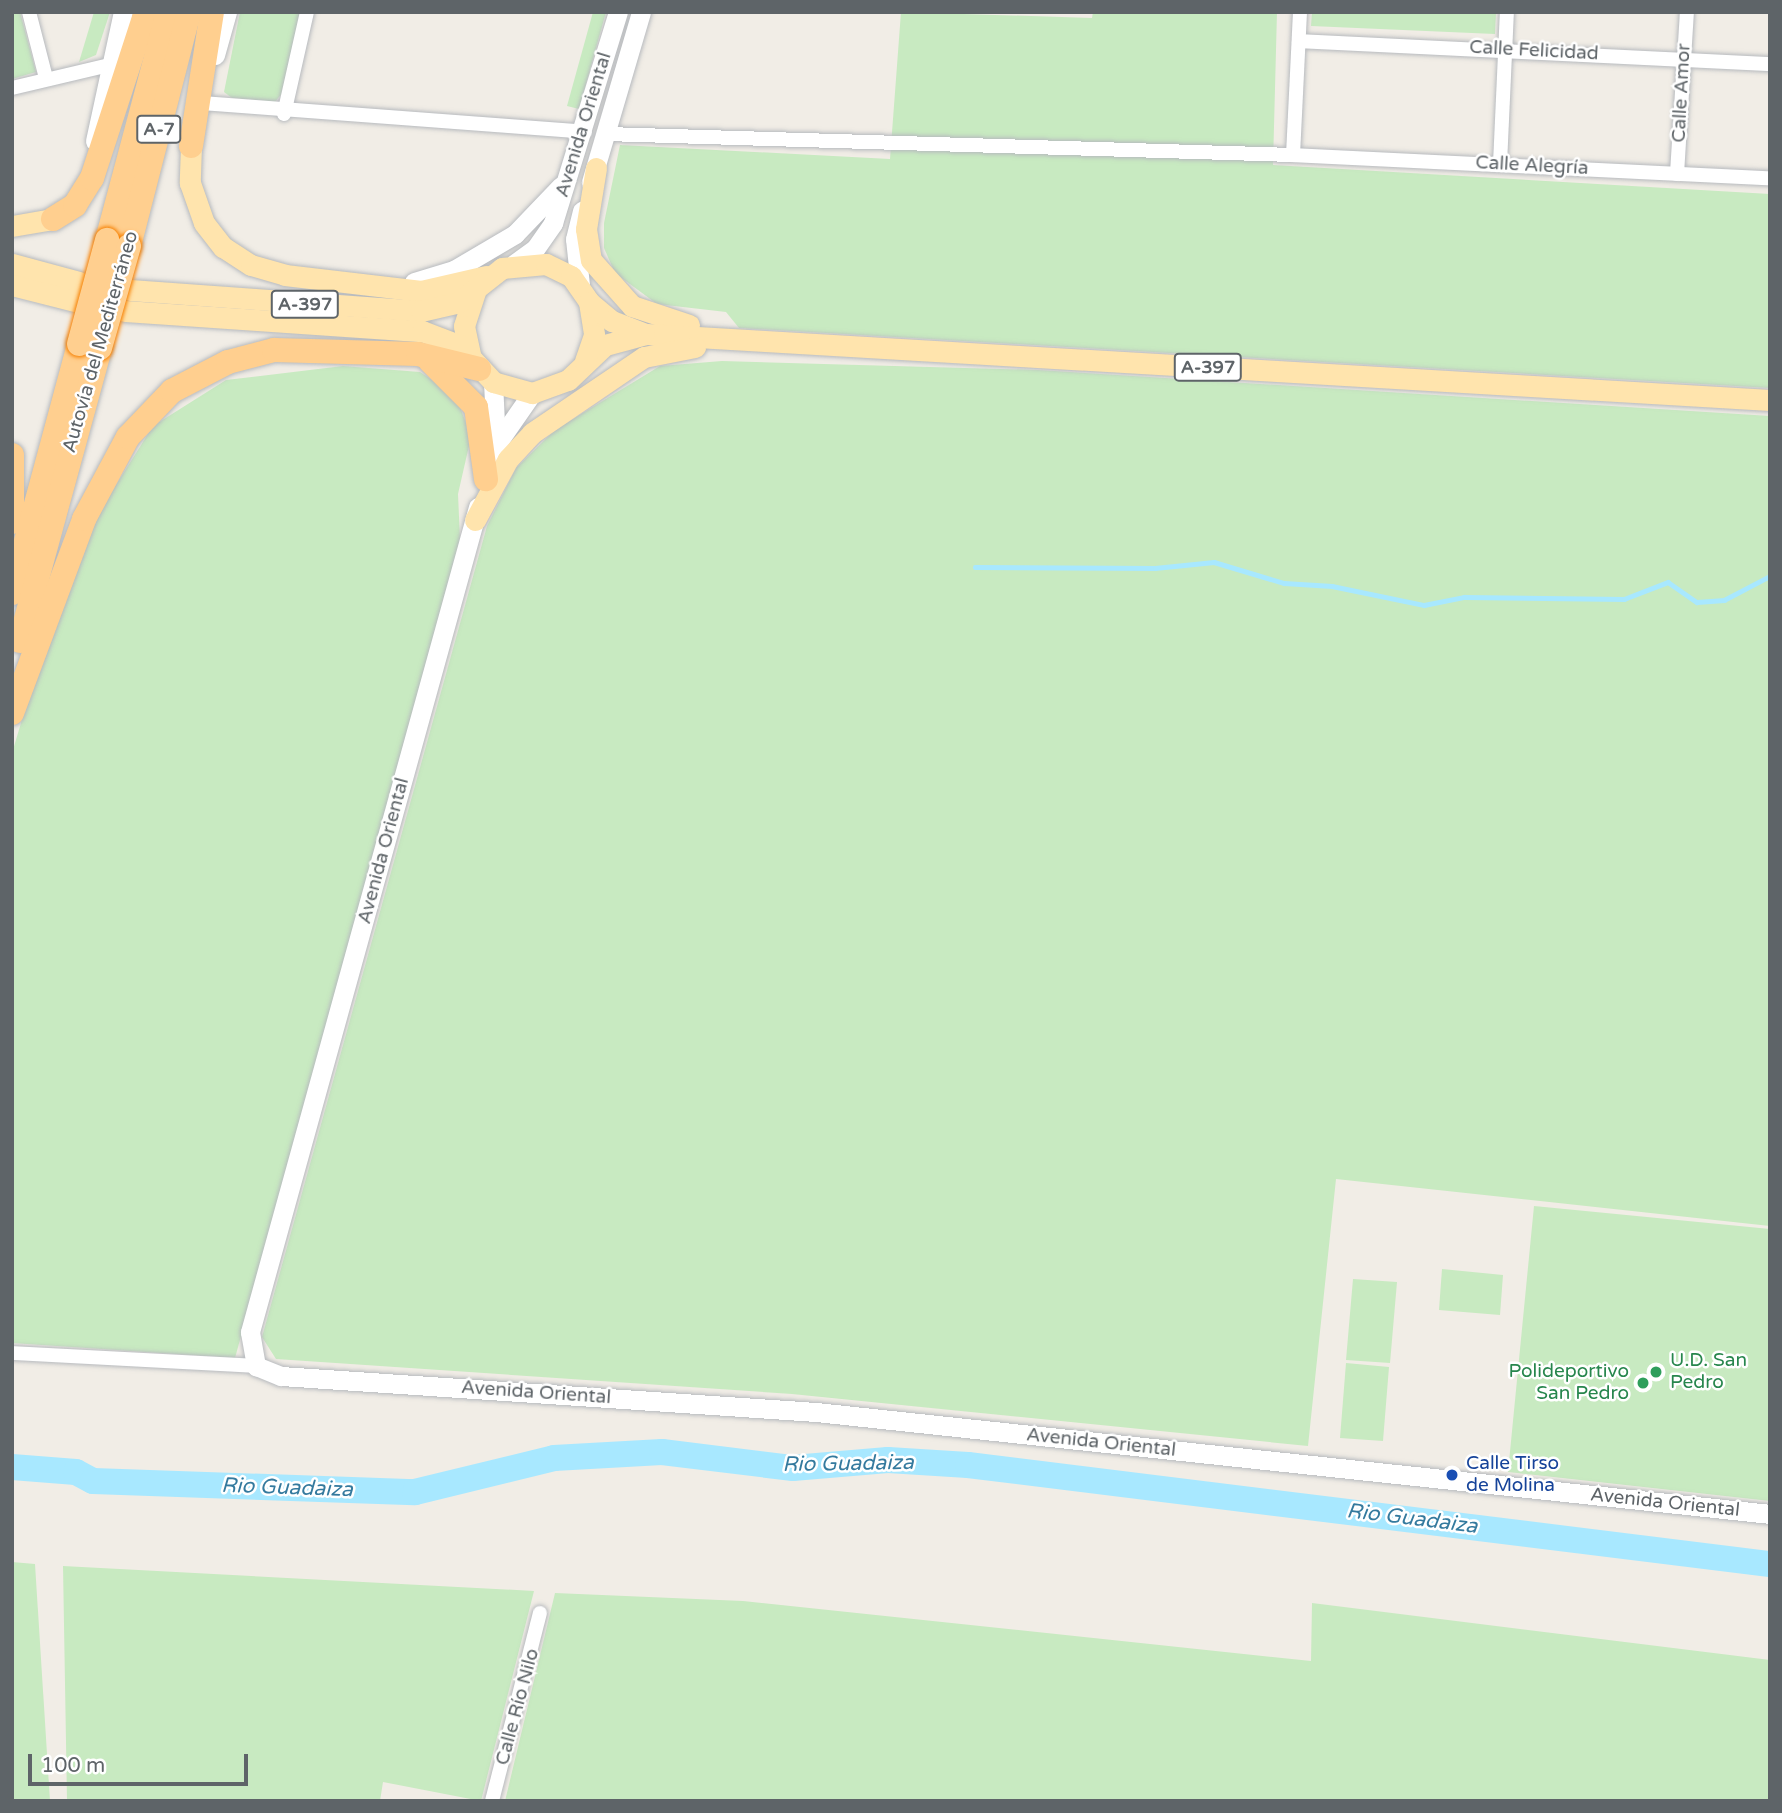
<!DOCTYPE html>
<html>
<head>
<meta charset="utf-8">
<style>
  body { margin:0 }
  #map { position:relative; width:1782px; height:1813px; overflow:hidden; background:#f1ede6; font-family:"Varela Round",sans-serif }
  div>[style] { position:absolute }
  .green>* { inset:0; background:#c8eac1 }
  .stream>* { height:4.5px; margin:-2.25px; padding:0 2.25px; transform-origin:2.25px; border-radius:2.25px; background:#a8e8ff }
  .river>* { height:26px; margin:-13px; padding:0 13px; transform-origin:13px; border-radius:13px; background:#a8e8ff }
  .roads { filter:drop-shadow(0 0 2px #b7babe) drop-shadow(0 0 2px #b7babe) }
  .street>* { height:14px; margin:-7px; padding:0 7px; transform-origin:7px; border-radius:7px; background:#fff }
  .secondary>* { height:19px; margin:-9.5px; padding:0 9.5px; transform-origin:9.5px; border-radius:9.5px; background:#fff }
  .primary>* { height:21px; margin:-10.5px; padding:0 10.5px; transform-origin:10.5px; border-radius:10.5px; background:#ffe4ad }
  .highway>* { height:24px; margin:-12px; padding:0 12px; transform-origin:12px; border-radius:12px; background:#ffcf8f }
  .bridges { filter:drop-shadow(0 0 2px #f78000) drop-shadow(0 0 2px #f78000) }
  .highway-bridge>* { height:24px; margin:-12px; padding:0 12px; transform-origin:12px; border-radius:12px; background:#ffcf8f }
  .dots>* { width:19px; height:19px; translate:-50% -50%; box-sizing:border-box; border:4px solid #fff; border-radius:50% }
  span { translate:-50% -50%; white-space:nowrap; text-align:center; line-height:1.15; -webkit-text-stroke:5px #fff; paint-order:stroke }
  .shield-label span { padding:2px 5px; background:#fff; border:2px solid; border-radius:5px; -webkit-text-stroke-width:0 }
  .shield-label { font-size:18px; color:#5e6468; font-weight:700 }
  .street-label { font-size:19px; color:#5e6468 }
  .leisure-label { font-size:19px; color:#27864d }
  .left { translate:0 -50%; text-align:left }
  .right { translate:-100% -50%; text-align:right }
  .transit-label { font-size:19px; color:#164399 }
  .water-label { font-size:21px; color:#347a9e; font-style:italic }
  .frame { position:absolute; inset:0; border:14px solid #5e6468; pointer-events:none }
  .scale { position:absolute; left:28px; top:1754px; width:220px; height:32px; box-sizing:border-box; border:4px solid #5e6468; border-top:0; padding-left:9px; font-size:21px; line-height:24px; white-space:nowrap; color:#5e6468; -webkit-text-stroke:5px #fff; paint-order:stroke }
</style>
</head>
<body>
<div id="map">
  <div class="green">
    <div style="clip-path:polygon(12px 12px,20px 12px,36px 72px,12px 79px)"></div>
    <div style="clip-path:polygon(94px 12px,110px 12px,96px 55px,79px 62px)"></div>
    <div style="clip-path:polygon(240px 12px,302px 12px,283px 92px,275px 102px,232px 98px,224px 92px)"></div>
    <div style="clip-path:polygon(593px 12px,606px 12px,579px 109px,567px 106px)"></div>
    <div style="clip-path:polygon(901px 12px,1092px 18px,1093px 12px,1277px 12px,1273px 165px,1770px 194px,1770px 388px,739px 328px,726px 312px,657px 304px,615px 273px,604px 248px,604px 223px,620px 145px,890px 159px)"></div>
    <div style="clip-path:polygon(1312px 12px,1496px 12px,1495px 34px,1311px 26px)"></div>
    <div style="clip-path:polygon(722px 361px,1038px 370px,1770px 416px,1770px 1226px,1336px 1179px,1308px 1446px,792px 1394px,276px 1359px,262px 1337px,487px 526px,516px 468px,555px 430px,660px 366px)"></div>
    <div style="clip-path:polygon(343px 366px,420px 372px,456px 396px,471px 437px,458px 494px,460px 539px,235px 1358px,12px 1343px,12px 753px,24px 713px,99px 512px,153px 426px,226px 380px)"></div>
    <div style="clip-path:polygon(1534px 1206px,1770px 1229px,1770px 1501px,1508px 1472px)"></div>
    <div style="clip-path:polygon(1442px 1269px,1503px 1275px,1500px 1315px,1439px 1310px)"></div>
    <div style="clip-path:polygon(1353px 1279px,1397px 1282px,1390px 1363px,1346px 1360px)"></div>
    <div style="clip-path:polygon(1346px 1363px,1389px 1367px,1383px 1441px,1340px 1438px)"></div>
    <div style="clip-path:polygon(12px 1562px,35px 1564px,50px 1801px,12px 1801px)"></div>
    <div style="clip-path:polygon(63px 1566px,534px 1591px,481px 1801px,383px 1782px,380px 1801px,67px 1801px)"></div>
    <div style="clip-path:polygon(555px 1593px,743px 1601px,1311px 1661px,1312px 1603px,1770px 1660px,1770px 1801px,505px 1801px)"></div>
  </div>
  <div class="stream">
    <div style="left:975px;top:567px;width:180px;rotate:0.3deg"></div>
    <div style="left:1155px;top:568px;width:59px;rotate:-5.8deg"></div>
    <div style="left:1214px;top:562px;width:73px;rotate:16.7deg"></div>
    <div style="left:1284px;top:583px;width:48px;rotate:3.6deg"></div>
    <div style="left:1332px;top:586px;width:94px;rotate:11.7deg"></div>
    <div style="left:1424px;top:605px;width:41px;rotate:-11.3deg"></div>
    <div style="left:1464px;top:597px;width:160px;rotate:0.7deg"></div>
    <div style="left:1624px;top:599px;width:47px;rotate:-21.1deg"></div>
    <div style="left:1668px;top:582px;width:35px;rotate:35deg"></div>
    <div style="left:1697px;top:602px;width:27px;rotate:-4deg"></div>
    <div style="left:1724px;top:600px;width:52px;rotate:-27.6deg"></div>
  </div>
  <div class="river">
    <div style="left:12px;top:1467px;width:64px;rotate:4.5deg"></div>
    <div style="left:76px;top:1472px;width:19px;rotate:28deg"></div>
    <div style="left:93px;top:1481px;width:322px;rotate:2deg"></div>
    <div style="left:415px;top:1492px;width:143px;rotate:-13.7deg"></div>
    <div style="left:554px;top:1458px;width:108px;rotate:-3.2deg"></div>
    <div style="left:662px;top:1452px;width:132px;rotate:7deg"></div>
    <div style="left:793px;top:1468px;width:95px;rotate:-4.8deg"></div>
    <div style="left:888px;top:1460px;width:80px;rotate:3.6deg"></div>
    <div style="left:968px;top:1465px;width:808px;rotate:7.04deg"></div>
  </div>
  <div class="roads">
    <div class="street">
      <div style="left:29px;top:12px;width:68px;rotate:75.6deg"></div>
      <div style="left:1299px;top:41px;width:472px;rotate:2.8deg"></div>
      <div style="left:12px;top:88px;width:100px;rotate:-13.3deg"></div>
      <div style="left:202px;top:103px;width:384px;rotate:4.3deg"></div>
      <div style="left:284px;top:114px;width:105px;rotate:-77.3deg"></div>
      <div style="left:606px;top:134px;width:687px;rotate:1.75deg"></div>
      <div style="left:1293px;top:155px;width:478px;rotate:2.8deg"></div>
      <div style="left:1293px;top:155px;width:143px;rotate:-87.2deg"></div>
      <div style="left:1500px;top:164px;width:152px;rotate:-87.4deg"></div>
      <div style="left:1677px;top:174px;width:162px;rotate:-86.5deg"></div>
      <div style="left:12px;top:1353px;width:244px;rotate:3deg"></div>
      <div style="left:492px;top:1801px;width:194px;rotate:-75.7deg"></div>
    </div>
    <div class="secondary">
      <div style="left:215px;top:55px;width:45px;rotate:-74.4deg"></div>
      <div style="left:95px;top:141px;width:132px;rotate:-77.8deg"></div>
      <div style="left:591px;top:182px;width:177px;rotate:-73.6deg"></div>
      <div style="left:514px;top:264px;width:26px;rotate:-36deg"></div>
      <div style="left:535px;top:249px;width:32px;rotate:-55deg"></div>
      <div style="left:553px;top:223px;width:221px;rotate:-72.9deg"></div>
      <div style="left:414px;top:282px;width:42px;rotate:-16.7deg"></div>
      <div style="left:454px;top:270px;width:71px;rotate:-30.5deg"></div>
      <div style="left:515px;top:234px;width:66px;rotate:-46.2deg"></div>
      <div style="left:580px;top:285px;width:46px;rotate:-96.2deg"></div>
      <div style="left:575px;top:239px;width:29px;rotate:-76deg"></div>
      <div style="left:498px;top:442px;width:60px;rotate:-55.2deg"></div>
      <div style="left:488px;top:474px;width:30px;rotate:-75deg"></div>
      <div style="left:496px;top:445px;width:63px;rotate:-92.7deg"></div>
      <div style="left:478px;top:507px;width:856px;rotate:105.45deg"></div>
      <div style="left:250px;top:1332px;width:35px;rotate:80deg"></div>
      <div style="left:256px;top:1366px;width:27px;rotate:22deg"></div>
      <div style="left:281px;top:1376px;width:536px;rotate:3.85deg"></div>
      <div style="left:816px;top:1412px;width:959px;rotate:6.1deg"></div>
    </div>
    <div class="primary">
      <div style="left:191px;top:146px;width:37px;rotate:92deg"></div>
      <div style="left:190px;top:183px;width:42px;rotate:70.7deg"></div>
      <div style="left:204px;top:223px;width:31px;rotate:52deg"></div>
      <div style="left:223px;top:247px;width:33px;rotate:33deg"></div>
      <div style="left:251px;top:265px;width:35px;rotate:16deg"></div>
      <div style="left:285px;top:275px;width:137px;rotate:6.7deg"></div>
      <div style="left:421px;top:291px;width:67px;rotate:-13deg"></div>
      <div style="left:596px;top:168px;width:62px;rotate:99.3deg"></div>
      <div style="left:586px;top:229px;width:31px;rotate:81deg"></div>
      <div style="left:591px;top:260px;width:62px;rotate:48.3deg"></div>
      <div style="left:632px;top:306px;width:60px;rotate:18.4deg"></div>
      <div style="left:12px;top:226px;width:42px;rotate:-9.7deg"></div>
      <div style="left:12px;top:264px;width:69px;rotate:15deg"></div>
      <div style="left:12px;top:285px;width:65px;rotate:14.3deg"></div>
      <div style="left:476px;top:289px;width:39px;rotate:108deg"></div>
      <div style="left:464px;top:326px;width:33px;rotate:78deg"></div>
      <div style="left:471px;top:358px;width:33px;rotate:47deg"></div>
      <div style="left:493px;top:382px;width:41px;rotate:15.8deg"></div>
      <div style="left:532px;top:393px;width:38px;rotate:-20deg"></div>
      <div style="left:568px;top:380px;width:51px;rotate:-43.4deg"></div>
      <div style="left:605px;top:345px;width:42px;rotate:-15deg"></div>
      <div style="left:646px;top:334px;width:1126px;rotate:3.36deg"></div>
      <div style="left:130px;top:290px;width:292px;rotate:4.1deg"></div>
      <div style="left:421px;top:311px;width:39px;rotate:-13deg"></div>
      <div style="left:459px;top:302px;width:55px;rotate:-38.3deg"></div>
      <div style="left:502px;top:268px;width:44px;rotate:-5.2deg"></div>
      <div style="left:546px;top:264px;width:28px;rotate:26deg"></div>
      <div style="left:571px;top:276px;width:32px;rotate:55deg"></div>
      <div style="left:589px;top:302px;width:33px;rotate:81deg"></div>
      <div style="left:594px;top:335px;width:28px;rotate:109deg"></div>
      <div style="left:589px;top:302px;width:30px;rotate:40deg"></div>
      <div style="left:612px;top:321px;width:34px;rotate:21deg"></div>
      <div style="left:125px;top:311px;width:298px;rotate:3.9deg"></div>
      <div style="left:422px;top:331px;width:47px;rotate:21.1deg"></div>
      <div style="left:475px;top:520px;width:69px;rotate:-61.6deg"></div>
      <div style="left:508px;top:459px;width:35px;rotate:-47deg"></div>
      <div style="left:532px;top:433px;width:135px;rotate:-34.2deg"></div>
      <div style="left:644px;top:357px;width:52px;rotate:-11.1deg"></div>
    </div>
    <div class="highway">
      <div style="left:191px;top:146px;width:136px;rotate:-81.1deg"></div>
      <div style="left:53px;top:219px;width:26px;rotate:-32deg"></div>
      <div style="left:75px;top:205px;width:32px;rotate:-58deg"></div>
      <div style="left:92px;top:178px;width:175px;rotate:-72deg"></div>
      <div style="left:107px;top:240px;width:236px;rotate:-75deg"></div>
      <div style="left:129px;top:246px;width:242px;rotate:-75.6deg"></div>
      <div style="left:430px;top:361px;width:65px;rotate:45deg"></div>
      <div style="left:476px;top:407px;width:73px;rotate:82.1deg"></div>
      <div style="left:12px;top:455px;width:67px;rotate:90deg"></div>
      <div style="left:12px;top:593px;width:258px;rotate:-74.9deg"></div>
      <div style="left:20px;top:641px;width:304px;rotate:-74.7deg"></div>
      <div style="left:12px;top:713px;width:207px;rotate:-69.6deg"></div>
      <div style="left:84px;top:519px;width:93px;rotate:-61.8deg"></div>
      <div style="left:128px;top:437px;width:64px;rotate:-46.3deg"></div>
      <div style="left:172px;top:391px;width:63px;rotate:-27.4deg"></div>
      <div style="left:228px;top:362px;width:48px;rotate:-14.6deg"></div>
      <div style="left:274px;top:350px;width:144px;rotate:1.6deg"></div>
      <div style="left:418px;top:354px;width:63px;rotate:13.8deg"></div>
    </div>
  </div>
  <div class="bridges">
    <div class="highway-bridge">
      <div style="left:79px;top:344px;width:108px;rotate:-74.9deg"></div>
      <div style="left:100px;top:348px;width:106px;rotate:-74.1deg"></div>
    </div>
  </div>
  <div class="dots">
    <div style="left:1656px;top:1372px;background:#2e9e5b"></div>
    <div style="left:1643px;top:1383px;background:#2e9e5b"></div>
    <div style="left:1452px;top:1475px;background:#1a4fb4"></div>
  </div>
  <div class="shield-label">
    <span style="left:159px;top:129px">A-7</span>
    <span style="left:305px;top:304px">A-397</span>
    <span style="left:1208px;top:367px">A-397</span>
  </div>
  <div class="street-label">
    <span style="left:1534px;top:51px;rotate:3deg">Calle Felicidad</span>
    <span style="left:1682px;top:93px;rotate:-87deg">Calle Amor</span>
    <span style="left:584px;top:125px;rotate:-73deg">Avenida Oriental</span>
    <span style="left:1532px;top:166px;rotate:3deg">Calle Alegría</span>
    <span style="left:101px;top:342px;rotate:-74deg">Autovía del Mediterráneo</span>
    <span style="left:384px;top:851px;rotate:-75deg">Avenida Oriental</span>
    <span style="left:536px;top:1393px;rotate:4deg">Avenida Oriental</span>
    <span style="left:1101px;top:1443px;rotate:6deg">Avenida Oriental</span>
    <span style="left:1665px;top:1503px;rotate:6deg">Avenida Oriental</span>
    <span style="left:518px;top:1707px;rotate:-75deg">Calle Río Nilo</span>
  </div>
  <div class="leisure-label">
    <span class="left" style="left:1670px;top:1372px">U.D. San<br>Pedro</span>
    <span class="right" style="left:1629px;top:1383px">Polideportivo<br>San Pedro</span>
  </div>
  <div class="transit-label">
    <span class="left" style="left:1466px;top:1475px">Calle Tirso<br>de Molina</span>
  </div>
  <div class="water-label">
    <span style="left:848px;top:1464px;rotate:-1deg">Rio Guadaiza</span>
    <span style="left:287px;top:1488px;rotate:2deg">Rio Guadaiza</span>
    <span style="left:1412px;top:1519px;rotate:7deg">Rio Guadaiza</span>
  </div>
  <div class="frame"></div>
  <div class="scale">100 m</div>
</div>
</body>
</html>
